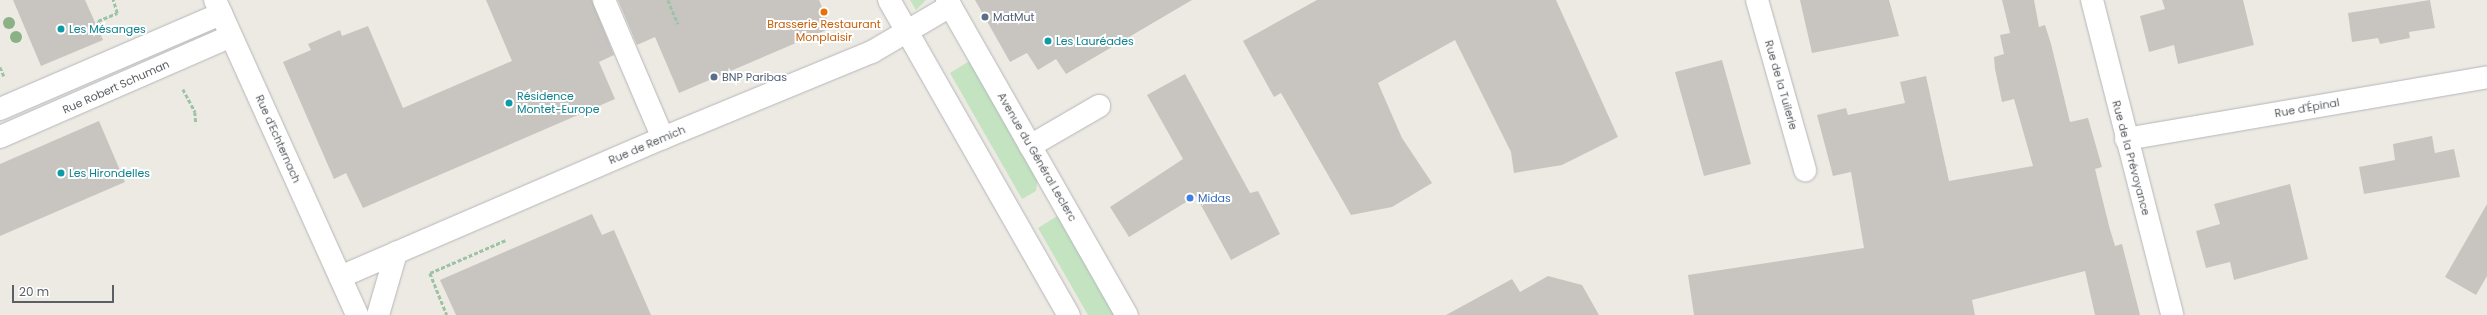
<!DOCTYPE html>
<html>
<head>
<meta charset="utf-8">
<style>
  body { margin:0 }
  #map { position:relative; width:2487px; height:315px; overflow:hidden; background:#edeae3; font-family:Poppins,sans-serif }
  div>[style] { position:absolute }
  .green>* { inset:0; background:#c3e3c1 }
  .building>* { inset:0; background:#c8c5c0 }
  .path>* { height:2.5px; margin-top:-1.25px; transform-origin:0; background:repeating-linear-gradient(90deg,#9cc3a5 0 4px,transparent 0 6px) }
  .roads { filter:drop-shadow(0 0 1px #b4b6b9) drop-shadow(0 0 1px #b4b6b9) }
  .minor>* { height:22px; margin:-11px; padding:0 11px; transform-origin:11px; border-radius:11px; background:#fff }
  .trees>* { width:12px; height:12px; margin:-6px; border-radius:50%; background:#8bb187 }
  .dots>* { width:11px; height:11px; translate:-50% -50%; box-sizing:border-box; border:2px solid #fff; border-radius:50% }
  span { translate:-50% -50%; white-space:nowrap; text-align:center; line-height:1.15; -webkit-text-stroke:4px #fff; paint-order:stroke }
  .service-label { font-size:11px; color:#4e5e75 }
  .left { translate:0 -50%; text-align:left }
  .food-label { font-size:11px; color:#c56008 }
  .culture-label { font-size:11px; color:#0d838f }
  .street-label { font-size:11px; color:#5b5f63 }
  .shop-label { font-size:11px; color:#366cbe }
  .scale { position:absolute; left:12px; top:285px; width:102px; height:18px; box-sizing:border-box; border:2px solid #5b5f63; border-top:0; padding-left:5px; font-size:12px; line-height:14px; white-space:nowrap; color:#5b5f63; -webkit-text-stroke:3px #fff; paint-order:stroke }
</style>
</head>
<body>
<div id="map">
  <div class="green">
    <div style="clip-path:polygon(910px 0,926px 0,916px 10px)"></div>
    <div style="clip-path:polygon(971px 60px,1038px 177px,1036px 191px,1022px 199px,950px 73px)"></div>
    <div style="clip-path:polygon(1059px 215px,1115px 315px,1088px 315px,1038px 228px)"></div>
  </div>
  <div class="building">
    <div style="clip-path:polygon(13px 0,85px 0,103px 40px,41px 66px)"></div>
    <div style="clip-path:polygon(486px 0,592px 0,614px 55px,599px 62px,615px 99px,363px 208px,346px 173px,334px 179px,283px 62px,311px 50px,308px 44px,340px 30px,342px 36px,368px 26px,403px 108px,512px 61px)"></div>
    <div style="clip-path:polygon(618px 0,819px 0,831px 28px,679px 93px,655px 37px,637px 45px)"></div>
    <div style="clip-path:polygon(975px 0,1192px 0,1066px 74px,1056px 59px,1038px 70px,1027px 53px,1010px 62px)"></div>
    <div style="clip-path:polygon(1317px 0,1556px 0,1618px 137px,1562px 165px,1514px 173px,1511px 152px,1455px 40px,1378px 83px,1402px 138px,1432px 183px,1392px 207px,1351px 215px,1281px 93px,1274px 97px,1243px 41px)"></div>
    <div style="clip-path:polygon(1800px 0,1889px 0,1899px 36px,1812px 53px)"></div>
    <div style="clip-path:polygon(2002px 0,2034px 0,2039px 27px,2045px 25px,2051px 44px,2070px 122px,2088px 118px,2102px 167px,2095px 169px,2109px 226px,2115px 246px,2122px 244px,2140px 315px,2095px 315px,2085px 271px,1972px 300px,1975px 315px,1694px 315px,1688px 275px,1864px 248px,1851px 172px,1833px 176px,1817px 115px,1846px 108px,1848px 115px,1905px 103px,1900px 82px,1926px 76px,1949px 181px,2033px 166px,2014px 99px,2002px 102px,1995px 69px,1994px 57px,2004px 54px,2000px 35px,2010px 33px)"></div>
    <div style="clip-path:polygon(2162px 0,2243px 0,2254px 45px,2178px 64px,2174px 45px,2149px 52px,2140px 16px,2165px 9px)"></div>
    <div style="clip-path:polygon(2430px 0,2435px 28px,2409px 32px,2410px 38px,2380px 44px,2378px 38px,2352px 42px,2348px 13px)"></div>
    <div style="clip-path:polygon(1722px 60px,1751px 164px,1704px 176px,1675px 72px)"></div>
    <div style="clip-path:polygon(1185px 74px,1250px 193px,1258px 191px,1280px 234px,1231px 260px,1196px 196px,1129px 237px,1110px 207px,1183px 159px,1147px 95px)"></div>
    <div style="clip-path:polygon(99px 121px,125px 182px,0 236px,0 164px)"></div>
    <div style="clip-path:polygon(2432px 136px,2435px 153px,2454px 149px,2460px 177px,2364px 194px,2359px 167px,2395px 160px,2393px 144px)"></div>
    <div style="clip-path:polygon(2290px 184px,2308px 259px,2234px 280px,2230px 262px,2206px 268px,2196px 231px,2220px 224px,2214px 204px)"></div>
    <div style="clip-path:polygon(2487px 204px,2487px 276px,2476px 295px,2445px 277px)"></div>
    <div style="clip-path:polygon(592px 214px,602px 235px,614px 230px,651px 315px,456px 315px,440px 280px)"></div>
    <div style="clip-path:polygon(1548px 276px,1582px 285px,1599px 315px,1446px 315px,1512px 279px,1520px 292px)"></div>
  </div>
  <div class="path">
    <div style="left:668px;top:0;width:26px;rotate:67deg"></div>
    <div style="left:103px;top:33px;width:13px;rotate:-113deg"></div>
    <div style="left:98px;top:21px;width:21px;rotate:-23deg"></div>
    <div style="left:117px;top:13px;width:14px;rotate:-107deg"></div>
    <div style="left:0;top:67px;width:10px;rotate:66deg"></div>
    <div style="left:183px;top:89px;width:26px;rotate:62deg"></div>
    <div style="left:195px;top:112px;width:12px;rotate:85deg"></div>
    <div style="left:430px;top:273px;width:83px;rotate:-23.5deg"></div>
    <div style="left:430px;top:273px;width:45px;rotate:68deg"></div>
  </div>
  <div class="roads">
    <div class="minor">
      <div style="left:215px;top:0;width:346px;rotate:65.7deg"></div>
      <div style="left:604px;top:0;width:150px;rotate:66.9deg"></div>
      <div style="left:889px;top:0;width:363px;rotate:60.3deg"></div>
      <div style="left:947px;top:0;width:363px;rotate:60.3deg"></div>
      <div style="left:1757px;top:0;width:177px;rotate:74.2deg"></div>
      <div style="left:2092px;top:0;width:325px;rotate:75.7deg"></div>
      <div style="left:0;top:109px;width:241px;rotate:-23.3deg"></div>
      <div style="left:0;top:137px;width:252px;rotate:-23.6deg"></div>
      <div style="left:2126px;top:139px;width:366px;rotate:-9.7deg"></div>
      <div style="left:1030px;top:146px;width:80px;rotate:-30.1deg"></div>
      <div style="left:340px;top:277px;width:352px;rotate:-23.3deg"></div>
      <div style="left:663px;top:138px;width:226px;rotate:-22.4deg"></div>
      <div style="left:872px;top:52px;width:91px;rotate:-30.5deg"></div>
      <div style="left:378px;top:315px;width:65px;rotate:-73.8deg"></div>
    </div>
  </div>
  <div class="trees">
    <div style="left:9px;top:23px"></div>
    <div style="left:16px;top:37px"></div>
  </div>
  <div class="dots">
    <div style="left:824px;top:12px;background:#e8710a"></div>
    <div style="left:985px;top:17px;background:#5c6f8a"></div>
    <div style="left:61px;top:29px;background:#0f9aa8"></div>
    <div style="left:1048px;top:41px;background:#0f9aa8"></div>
    <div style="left:714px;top:77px;background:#5c6f8a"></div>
    <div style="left:509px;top:103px;background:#0f9aa8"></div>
    <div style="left:61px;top:173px;background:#0f9aa8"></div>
    <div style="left:1190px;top:198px;background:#3f7fe0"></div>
  </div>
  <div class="service-label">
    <span class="left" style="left:993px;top:17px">MatMut</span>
    <span class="left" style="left:722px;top:77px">BNP Paribas</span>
  </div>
  <div class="food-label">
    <span style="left:824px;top:31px">Brasserie Restaurant<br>Monplaisir</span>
  </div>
  <div class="culture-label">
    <span class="left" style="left:69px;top:29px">Les Mésanges</span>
    <span class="left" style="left:1056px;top:41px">Les Lauréades</span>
    <span class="left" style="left:517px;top:103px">Résidence<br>Montet-Europe</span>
    <span class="left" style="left:69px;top:173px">Les Hirondelles</span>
  </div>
  <div class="street-label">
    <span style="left:1781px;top:85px;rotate:74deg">Rue de la Tuilerie</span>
    <span style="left:116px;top:87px;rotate:-24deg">Rue Robert Schuman</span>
    <span style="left:2307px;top:108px;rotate:-10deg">Rue d'Épinal</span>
    <span style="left:278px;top:139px;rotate:66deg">Rue d'Echternach</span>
    <span style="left:647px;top:145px;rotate:-23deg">Rue de Remich</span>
    <span style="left:1037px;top:157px;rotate:60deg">Avenue du Général Leclerc</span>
    <span style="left:2131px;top:158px;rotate:75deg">Rue de la Prévoyance</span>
  </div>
  <div class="shop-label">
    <span class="left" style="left:1198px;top:198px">Midas</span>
  </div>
  <div class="scale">20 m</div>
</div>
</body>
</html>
